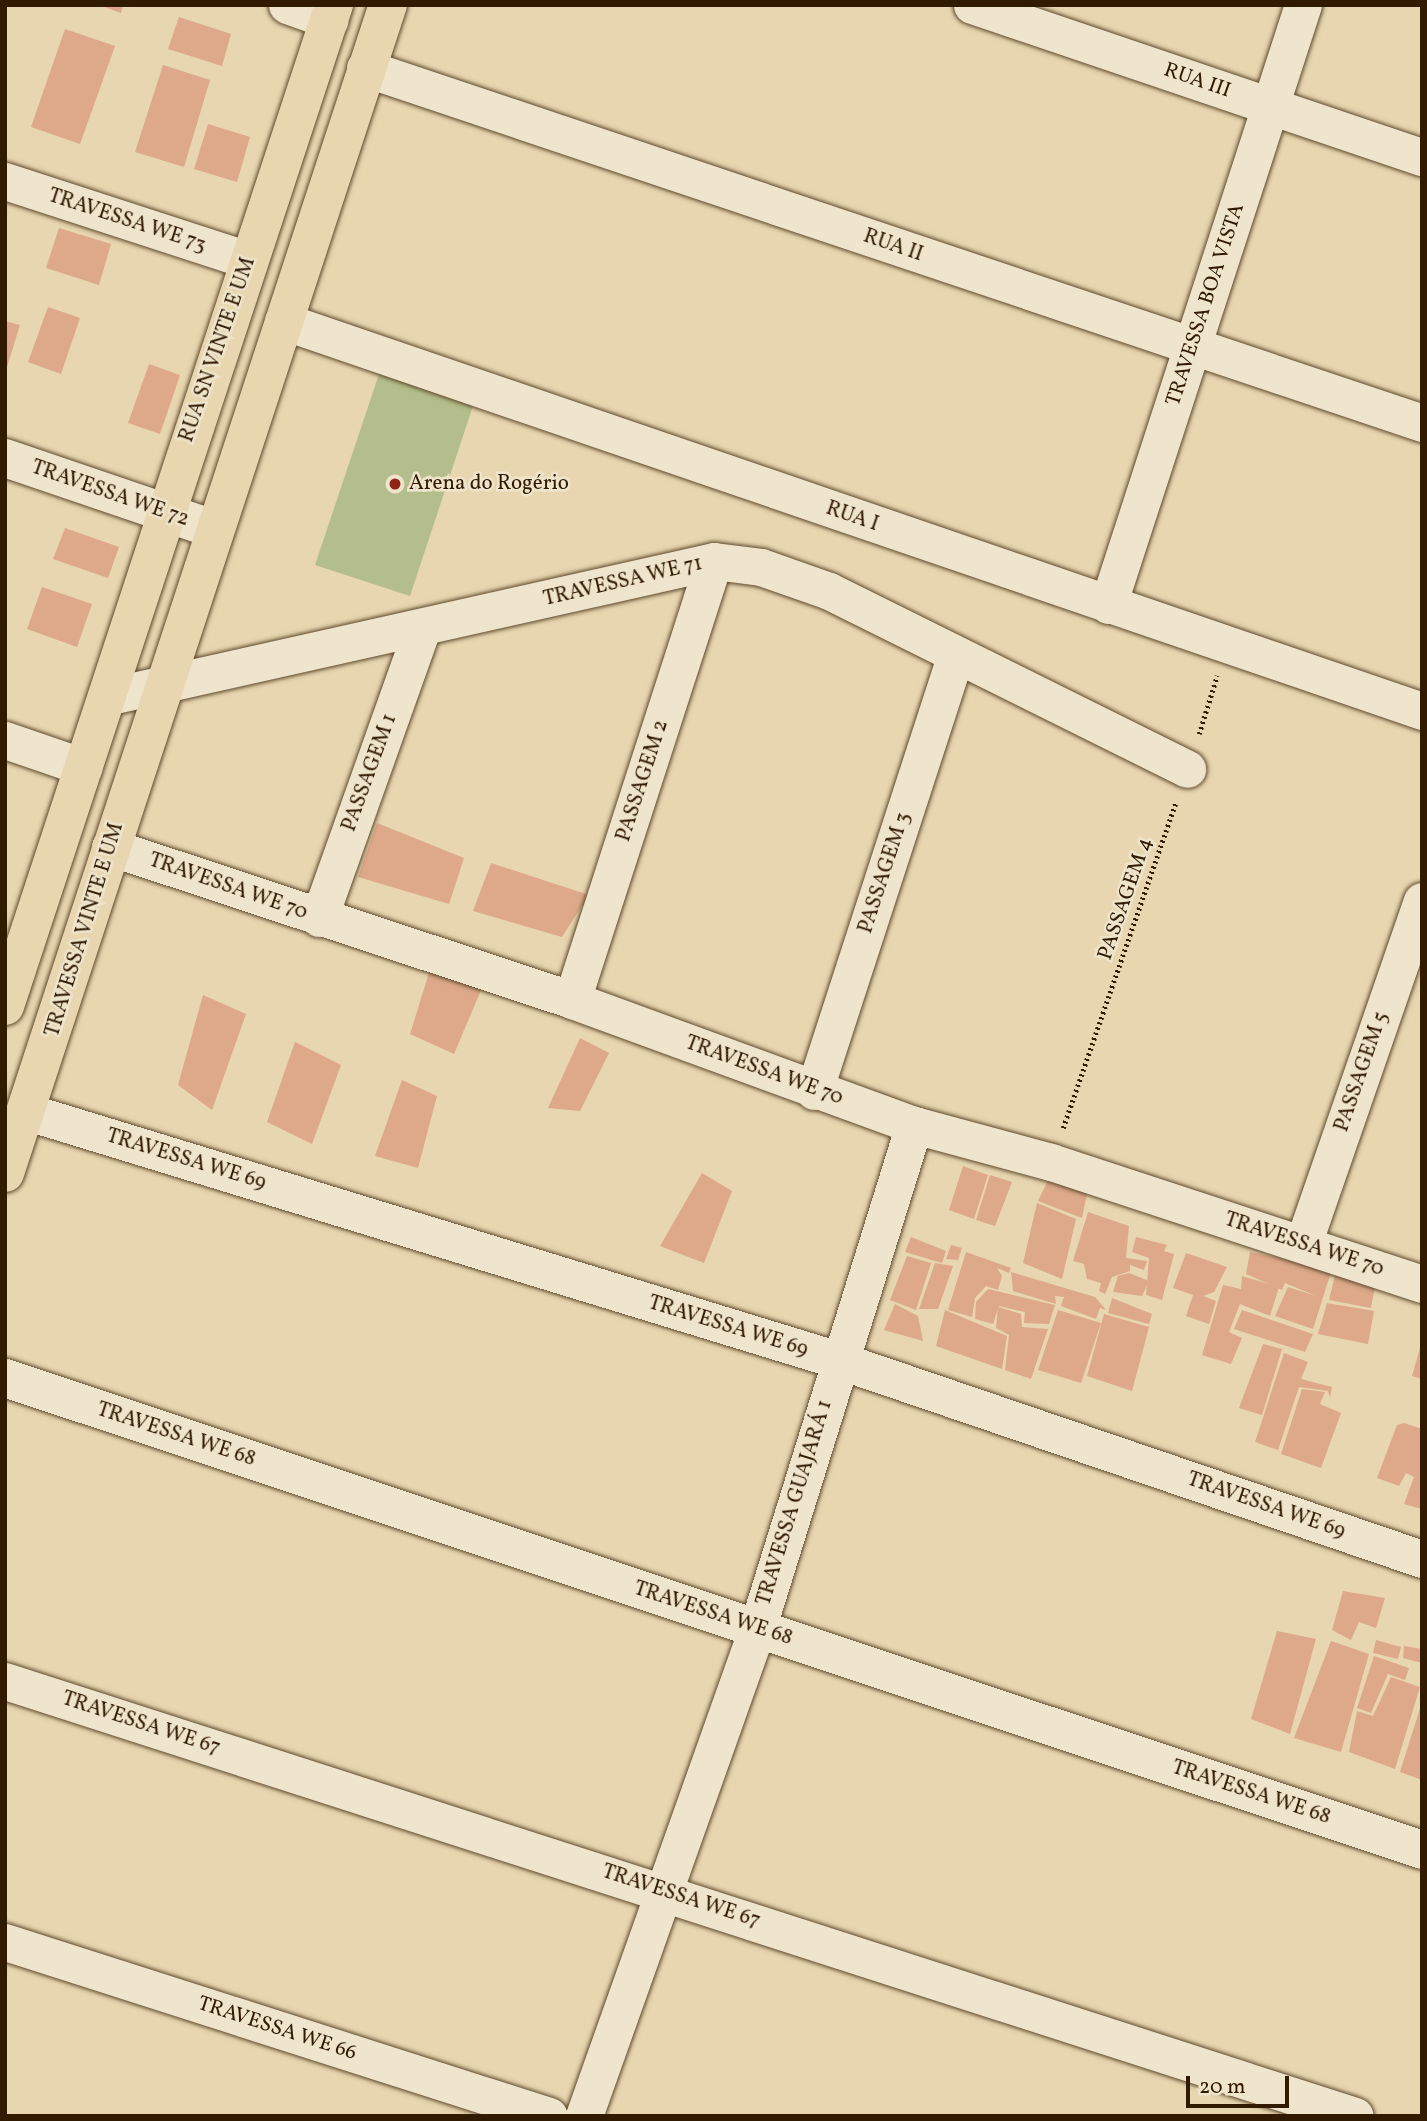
<!DOCTYPE html>
<html>
<head>
<meta charset="utf-8">
<style>
  body { margin:0 }
  #map { position:relative; width:1427px; height:2121px; overflow:hidden; background:#e7d6b0; font-family:Vollkorn,serif }
  div>[style] { position:absolute }
  .green>* { inset:0; background:#b4be8c }
  .building>* { inset:0; background:#dda98a }
  .path>* { height:4.5px; margin-top:-2.25px; transform-origin:0; background:repeating-linear-gradient(90deg,#301a00 0 2px,transparent 0 5.5px) }
  .roads { filter:drop-shadow(0 0 2px #5e492c) drop-shadow(0 0 2px #5e492c) }
  .minor>* { height:37px; margin:-18.5px; padding:0 18.5px; transform-origin:18.5px; border-radius:18.5px; background:#efe4cc }
  .tertiary>* { height:38px; margin:-19px; padding:0 19px; transform-origin:19px; border-radius:19px; background:#efe4cc }
  .secondary>* { height:38px; margin:-19px; padding:0 19px; transform-origin:19px; border-radius:19px; background:#efe4cc }
  .primary>* { height:38px; margin:-19px; padding:0 19px; transform-origin:19px; border-radius:19px; background:#e7d6b0 }
  .dots>* { width:19px; height:19px; translate:-50% -50%; box-sizing:border-box; border:4px solid #efe4cc; border-radius:50% }
  span { translate:-50% -50%; white-space:nowrap; text-align:center; line-height:1.15; -webkit-text-stroke:5px #efe4cc; paint-order:stroke }
  .street-label { font-size:21px; color:#301a00 }
  .poi-label { font-size:21px; color:#301a00 }
  .left { translate:0 -50%; text-align:left }
  .frame { position:absolute; inset:0; border:7px solid #301a00; pointer-events:none }
  .scale { position:absolute; left:1186px; top:2076px; width:103px; height:32px; box-sizing:border-box; border:4px solid #301a00; border-top:0; padding-left:9px; font-size:21px; line-height:24px; white-space:nowrap; color:#301a00; -webkit-text-stroke:5px #efe4cc; paint-order:stroke }
</style>
</head>
<body>
<div id="map">
  <div class="green">
    <div style="clip-path:polygon(380px 371px,474px 403px,410px 596px,315px 565px)"></div>
  </div>
  <div class="building">
    <div style="clip-path:polygon(99px 5px,123px 5px,121px 13px)"></div>
    <div style="clip-path:polygon(179px 17px,231px 34px,222px 66px,168px 49px)"></div>
    <div style="clip-path:polygon(65px 29px,115px 46px,80px 144px,31px 127px)"></div>
    <div style="clip-path:polygon(163px 65px,210px 80px,184px 167px,135px 152px)"></div>
    <div style="clip-path:polygon(208px 124px,250px 137px,237px 182px,194px 169px)"></div>
    <div style="clip-path:polygon(59px 228px,111px 244px,99px 285px,46px 268px)"></div>
    <div style="clip-path:polygon(48px 307px,80px 318px,61px 374px,28px 362px)"></div>
    <div style="clip-path:polygon(5px 321px,20px 325px,6px 370px,5px 370px)"></div>
    <div style="clip-path:polygon(149px 364px,180px 375px,160px 434px,128px 423px)"></div>
    <div style="clip-path:polygon(65px 528px,119px 547px,108px 578px,53px 559px)"></div>
    <div style="clip-path:polygon(42px 587px,92px 604px,77px 647px,27px 629px)"></div>
    <div style="clip-path:polygon(377px 823px,464px 858px,449px 904px,358px 877px)"></div>
    <div style="clip-path:polygon(491px 863px,589px 895px,562px 937px,473px 911px)"></div>
    <div style="clip-path:polygon(432px 963px,484px 983px,454px 1054px,410px 1034px)"></div>
    <div style="clip-path:polygon(203px 995px,246px 1014px,212px 1110px,178px 1085px)"></div>
    <div style="clip-path:polygon(580px 1038px,609px 1053px,580px 1111px,548px 1108px)"></div>
    <div style="clip-path:polygon(295px 1042px,341px 1065px,312px 1144px,267px 1122px)"></div>
    <div style="clip-path:polygon(402px 1080px,437px 1096px,418px 1168px,375px 1156px)"></div>
    <div style="clip-path:polygon(963px 1166px,988px 1175px,974px 1219px,949px 1210px)"></div>
    <div style="clip-path:polygon(702px 1173px,732px 1191px,704px 1263px,660px 1246px)"></div>
    <div style="clip-path:polygon(990px 1175px,1012px 1182px,995px 1226px,976px 1220px)"></div>
    <div style="clip-path:polygon(1049px 1178px,1088px 1189px,1082px 1218px,1038px 1201px)"></div>
    <div style="clip-path:polygon(1037px 1203px,1076px 1219px,1062px 1279px,1023px 1263px)"></div>
    <div style="clip-path:polygon(1088px 1212px,1129px 1226px,1126px 1258px,1147px 1261px,1144px 1270px,1130px 1265px,1130px 1271px,1112px 1277px,1105px 1294px,1099px 1291px,1101px 1283px,1087px 1279px,1084px 1264px,1073px 1261px)"></div>
    <div style="clip-path:polygon(911px 1237px,946px 1251px,942px 1263px,905px 1252px)"></div>
    <div style="clip-path:polygon(1136px 1237px,1167px 1245px,1164px 1251px,1174px 1254px,1162px 1300px,1146px 1295px,1149px 1258px,1132px 1252px)"></div>
    <div style="clip-path:polygon(951px 1245px,962px 1248px,958px 1260px,946px 1259px)"></div>
    <div style="clip-path:polygon(966px 1252px,1011px 1268px,1009px 1273px,997px 1268px,1002px 1276px,998px 1290px,986px 1286px,975px 1298px,972px 1317px,948px 1310px)"></div>
    <div style="clip-path:polygon(1250px 1252px,1332px 1269px,1313px 1329px,1275px 1316px,1288px 1287px,1316px 1296px,1285px 1283px,1282px 1290px,1246px 1274px)"></div>
    <div style="clip-path:polygon(1186px 1253px,1227px 1267px,1214px 1292px,1203px 1296px,1216px 1301px,1209px 1324px,1186px 1316px,1193px 1295px,1173px 1288px)"></div>
    <div style="clip-path:polygon(907px 1256px,931px 1263px,916px 1310px,890px 1300px)"></div>
    <div style="clip-path:polygon(935px 1263px,953px 1266px,938px 1309px,919px 1309px)"></div>
    <div style="clip-path:polygon(1336px 1271px,1375px 1286px,1371px 1308px,1329px 1300px)"></div>
    <div style="clip-path:polygon(1011px 1272px,1095px 1297px,1106px 1310px,1100px 1308px,1096px 1319px,1061px 1306px,1064px 1297px,1055px 1296px,1056px 1304px,1013px 1291px)"></div>
    <div style="clip-path:polygon(1129px 1273px,1149px 1281px,1142px 1296px,1113px 1292px,1118px 1276px)"></div>
    <div style="clip-path:polygon(1242px 1276px,1279px 1287px,1270px 1316px,1240px 1304px,1229px 1332px,1242px 1338px,1231px 1364px,1202px 1355px,1223px 1285px,1241px 1289px)"></div>
    <div style="clip-path:polygon(988px 1289px,1055px 1305px,1049px 1324px,1024px 1323px,1025px 1312px,999px 1306px,993px 1324px,975px 1319px,976px 1302px)"></div>
    <div style="clip-path:polygon(1112px 1298px,1152px 1314px,1149px 1324px,1108px 1313px)"></div>
    <div style="clip-path:polygon(1327px 1303px,1374px 1311px,1368px 1344px,1318px 1334px)"></div>
    <div style="clip-path:polygon(895px 1304px,918px 1316px,923px 1341px,884px 1330px)"></div>
    <div style="clip-path:polygon(998px 1307px,1021px 1314px,1022px 1327px,1048px 1329px,1031px 1379px,1005px 1370px,1009px 1335px,996px 1328px)"></div>
    <div style="clip-path:polygon(945px 1310px,1007px 1336px,1002px 1369px,936px 1346px)"></div>
    <div style="clip-path:polygon(1058px 1310px,1101px 1323px,1081px 1383px,1038px 1370px)"></div>
    <div style="clip-path:polygon(1242px 1310px,1313px 1334px,1305px 1352px,1234px 1329px)"></div>
    <div style="clip-path:polygon(1104px 1314px,1149px 1327px,1132px 1391px,1087px 1376px)"></div>
    <div style="clip-path:polygon(1422px 1341px,1422px 1379px,1412px 1376px)"></div>
    <div style="clip-path:polygon(1263px 1344px,1282px 1349px,1262px 1415px,1239px 1408px)"></div>
    <div style="clip-path:polygon(1284px 1353px,1308px 1362px,1301px 1379px,1332px 1387px,1330px 1398px,1328px 1391px,1299px 1387px,1278px 1450px,1255px 1442px)"></div>
    <div style="clip-path:polygon(1302px 1389px,1325px 1392px,1320px 1404px,1341px 1413px,1321px 1468px,1281px 1454px)"></div>
    <div style="clip-path:polygon(1404px 1423px,1422px 1429px,1422px 1509px,1404px 1504px,1414px 1477px,1406px 1473px,1399px 1486px,1377px 1478px,1397px 1425px)"></div>
    <div style="clip-path:polygon(1343px 1591px,1385px 1598px,1376px 1628px,1359px 1622px,1351px 1640px,1332px 1630px)"></div>
    <div style="clip-path:polygon(1277px 1631px,1316px 1639px,1290px 1734px,1251px 1719px)"></div>
    <div style="clip-path:polygon(1376px 1640px,1401px 1647px,1398px 1659px,1373px 1653px)"></div>
    <div style="clip-path:polygon(1331px 1641px,1369px 1654px,1341px 1752px,1294px 1738px)"></div>
    <div style="clip-path:polygon(1404px 1646px,1422px 1649px,1422px 1663px,1403px 1658px)"></div>
    <div style="clip-path:polygon(1374px 1656px,1409px 1668px,1405px 1680px,1388px 1674px,1371px 1713px,1357px 1708px)"></div>
    <div style="clip-path:polygon(1391px 1677px,1420px 1687px,1395px 1769px,1349px 1752px,1357px 1711px,1373px 1716px)"></div>
    <div style="clip-path:polygon(1421px 1705px,1422px 1705px,1422px 1780px,1400px 1772px)"></div>
  </div>
  <div class="path">
    <div style="left:1199px;top:734px;width:61px;rotate:-72.8deg"></div>
    <div style="left:1063px;top:1128px;width:345px;rotate:-70.9deg"></div>
  </div>
  <div class="roads">
    <div class="minor">
      <div style="left:287px;top:5px;width:45px;rotate:19.7deg"></div>
      <div style="left:972px;top:5px;width:475px;rotate:18.7deg"></div>
      <div style="left:365px;top:68px;width:1115px;rotate:18.56deg"></div>
      <div style="left:5px;top:181px;width:256px;rotate:18deg"></div>
      <div style="left:283px;top:321px;width:1204px;rotate:18.9deg"></div>
      <div style="left:1108px;top:605px;width:631px;rotate:-72deg"></div>
      <div style="left:106px;top:697px;width:623px;rotate:-12.61deg"></div>
      <div style="left:714px;top:561px;width:47px;rotate:7.3deg"></div>
      <div style="left:761px;top:567px;width:72px;rotate:19.4deg"></div>
      <div style="left:829px;top:591px;width:400px;rotate:26.4deg"></div>
      <div style="left:5px;top:740px;width:83px;rotate:18.9deg"></div>
      <div style="left:110px;top:847px;width:487px;rotate:18.3deg"></div>
      <div style="left:572px;top:1000px;width:364px;rotate:20.1deg"></div>
      <div style="left:914px;top:1125px;width:142px;rotate:15.1deg"></div>
      <div style="left:1051px;top:1162px;width:391px;rotate:18.2deg"></div>
      <div style="left:319px;top:918px;width:308px;rotate:-70.4deg"></div>
      <div style="left:572px;top:1000px;width:461px;rotate:-72.1deg"></div>
      <div style="left:814px;top:1091px;width:457px;rotate:-72deg"></div>
      <div style="left:28px;top:1112px;width:847px;rotate:17.02deg"></div>
      <div style="left:838px;top:1360px;width:617px;rotate:18.82deg"></div>
      <div style="left:1303px;top:1244px;width:363px;rotate:-70.9deg"></div>
      <div style="left:5px;top:1681px;width:1418px;rotate:17.86deg"></div>
      <div style="left:5px;top:1942px;width:571px;rotate:17.74deg"></div>
      <div style="left:584px;top:2116px;width:517px;rotate:-70.44deg"></div>
      <div style="left:757px;top:1629px;width:528px;rotate:-72.7deg"></div>
    </div>
    <div class="tertiary">
      <div style="left:5px;top:1378px;width:1494px;rotate:18.42deg"></div>
    </div>
    <div class="secondary">
      <div style="left:5px;top:458px;width:221px;rotate:18.8deg"></div>
    </div>
    <div class="primary">
      <div style="left:5px;top:1006px;width:1054px;rotate:-71.81deg"></div>
      <div style="left:5px;top:1173px;width:1229px;rotate:-71.85deg"></div>
    </div>
  </div>
  <div class="dots">
    <div style="left:395px;top:484px;background:#8f2418"></div>
  </div>
  <div class="street-label">
    <span style="left:1197px;top:81px;rotate:19deg">RUA III</span>
    <span style="left:127px;top:221px;rotate:18deg">TRAVESSA WE 73</span>
    <span style="left:893px;top:246px;rotate:19deg">RUA II</span>
    <span style="left:1206px;top:305px;rotate:-72deg">TRAVESSA BOA VISTA</span>
    <span style="left:218px;top:350px;rotate:-71deg">RUA SN VINTE E UM</span>
    <span style="left:110px;top:494px;rotate:19deg">TRAVESSA WE 72</span>
    <span style="left:852px;top:517px;rotate:19deg">RUA I</span>
    <span style="left:623px;top:582px;rotate:-13deg">TRAVESSA WE 71</span>
    <span style="left:370px;top:773px;rotate:-70deg">PASSAGEM 1</span>
    <span style="left:643px;top:781px;rotate:-72deg">PASSAGEM 2</span>
    <span style="left:885px;top:873px;rotate:-72deg">PASSAGEM 3</span>
    <span style="left:228px;top:887px;rotate:19deg">TRAVESSA WE 70</span>
    <span style="left:1126px;top:899px;rotate:-71deg">PASSAGEM 4</span>
    <span style="left:85px;top:930px;rotate:-73deg">TRAVESSA VINTE E UM</span>
    <span style="left:764px;top:1071px;rotate:20deg">TRAVESSA WE 70</span>
    <span style="left:1362px;top:1072px;rotate:-71deg">PASSAGEM 5</span>
    <span style="left:186px;top:1160px;rotate:17deg">TRAVESSA WE 69</span>
    <span style="left:1304px;top:1245px;rotate:18deg">TRAVESSA WE 70</span>
    <span style="left:728px;top:1327px;rotate:17deg">TRAVESSA WE 69</span>
    <span style="left:176px;top:1435px;rotate:18deg">TRAVESSA WE 68</span>
    <span style="left:795px;top:1503px;rotate:-73deg">TRAVESSA GUAJARÁ 1</span>
    <span style="left:1266px;top:1506px;rotate:19deg">TRAVESSA WE 69</span>
    <span style="left:713px;top:1614px;rotate:18deg">TRAVESSA WE 68</span>
    <span style="left:141px;top:1724px;rotate:18deg">TRAVESSA WE 67</span>
    <span style="left:1251px;top:1793px;rotate:18deg">TRAVESSA WE 68</span>
    <span style="left:681px;top:1897px;rotate:18deg">TRAVESSA WE 67</span>
    <span style="left:277px;top:2029px;rotate:18deg">TRAVESSA WE 66</span>
  </div>
  <div class="poi-label">
    <span class="left" style="left:409px;top:484px">Arena do Rogério</span>
  </div>
  <div class="frame"></div>
  <div class="scale">20 m</div>
</div>
</body>
</html>
